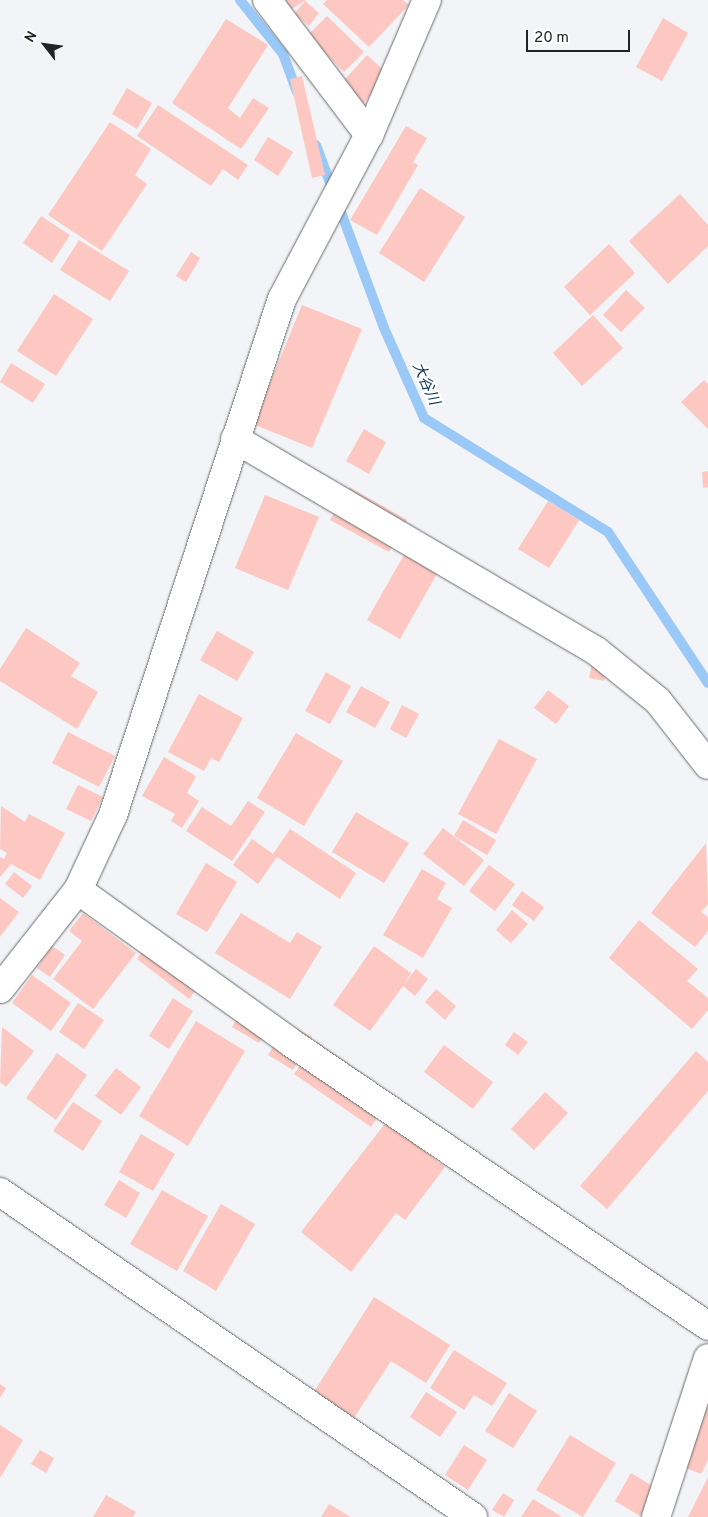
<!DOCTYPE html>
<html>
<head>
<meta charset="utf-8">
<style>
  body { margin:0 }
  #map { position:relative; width:708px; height:1517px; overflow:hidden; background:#f2f4f7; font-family:Overpass,"Noto Sans JP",sans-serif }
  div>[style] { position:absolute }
  .stream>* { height:10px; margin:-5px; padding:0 5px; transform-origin:5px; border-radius:5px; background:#9bc9f7 }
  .building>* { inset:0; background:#fdc8c1 }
  .roads { filter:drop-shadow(0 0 1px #696b6d) drop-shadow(0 0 1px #696b6d) }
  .street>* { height:28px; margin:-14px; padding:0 14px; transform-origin:14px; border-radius:14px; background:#fff }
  span { translate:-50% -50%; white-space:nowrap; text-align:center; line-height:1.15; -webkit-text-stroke:4px #fff; paint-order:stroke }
  .water-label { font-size:15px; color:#093458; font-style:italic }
  .north { position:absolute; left:20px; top:20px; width:50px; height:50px; -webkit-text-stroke:4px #fff; paint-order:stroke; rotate:300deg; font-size:14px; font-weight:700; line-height:20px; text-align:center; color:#222324 }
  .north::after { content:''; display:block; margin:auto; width:18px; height:22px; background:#222324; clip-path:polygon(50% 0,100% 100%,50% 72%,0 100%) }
  .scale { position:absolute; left:526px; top:30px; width:104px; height:22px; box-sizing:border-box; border:2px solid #222324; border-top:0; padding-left:6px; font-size:15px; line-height:18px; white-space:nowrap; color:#222324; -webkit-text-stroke:4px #fff; paint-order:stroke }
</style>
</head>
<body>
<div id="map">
  <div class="stream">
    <div style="left:240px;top:0;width:69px;rotate:51.5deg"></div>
    <div style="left:283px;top:54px;width:40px;rotate:69.8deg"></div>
    <div style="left:316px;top:145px;width:195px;rotate:69.6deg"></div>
    <div style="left:384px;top:328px;width:98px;rotate:66deg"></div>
    <div style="left:424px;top:418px;width:216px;rotate:31.8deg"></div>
    <div style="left:608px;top:532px;width:181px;rotate:56.5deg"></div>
  </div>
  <div class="building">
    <div style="clip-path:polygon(284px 0,306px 0,290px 10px)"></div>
    <div style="clip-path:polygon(327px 0,403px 0,409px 5px,369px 47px,323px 4px)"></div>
    <div style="clip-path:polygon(305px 1px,319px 13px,309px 26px,294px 14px)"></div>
    <div style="clip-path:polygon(327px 16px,364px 52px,344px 72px,307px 36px)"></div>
    <div style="clip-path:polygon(663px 18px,688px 33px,662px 81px,636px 67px)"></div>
    <div style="clip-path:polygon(226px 19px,268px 45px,228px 108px,240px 118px,253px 98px,269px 108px,241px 149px,172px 103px)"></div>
    <div style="clip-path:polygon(367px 55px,389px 75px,349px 119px,327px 99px)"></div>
    <div style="clip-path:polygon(302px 76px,325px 175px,312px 178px,290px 79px)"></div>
    <div style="clip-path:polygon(127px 88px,152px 103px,137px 129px,112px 114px)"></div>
    <div style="clip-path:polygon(158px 105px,248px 165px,238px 180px,223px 169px,211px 186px,137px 136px)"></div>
    <div style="clip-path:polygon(110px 122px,151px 149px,135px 175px,147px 184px,102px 251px,48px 215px)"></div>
    <div style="clip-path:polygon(406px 126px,427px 138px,413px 162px,418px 165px,377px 235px,350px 220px)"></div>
    <div style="clip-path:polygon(268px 137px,293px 152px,278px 176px,254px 160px)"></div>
    <div style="clip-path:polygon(420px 188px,465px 217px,424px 282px,379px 253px)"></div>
    <div style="clip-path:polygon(680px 194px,708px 225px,708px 246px,668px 284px,629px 241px)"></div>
    <div style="clip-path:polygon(41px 216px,70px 235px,52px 263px,23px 243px)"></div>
    <div style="clip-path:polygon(79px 240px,129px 271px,110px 301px,60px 270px)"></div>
    <div style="clip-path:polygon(609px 244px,635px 273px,590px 315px,564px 287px)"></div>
    <div style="clip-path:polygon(191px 252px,200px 258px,186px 282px,176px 276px)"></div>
    <div style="clip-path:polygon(626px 290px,645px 308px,621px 332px,603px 315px)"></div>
    <div style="clip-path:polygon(54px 294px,93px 319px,56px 376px,17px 351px)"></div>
    <div style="clip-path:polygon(302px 305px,362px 329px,312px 448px,253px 424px)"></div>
    <div style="clip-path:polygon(593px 315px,623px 348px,582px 386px,553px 353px)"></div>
    <div style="clip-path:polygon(11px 363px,45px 384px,33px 403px,0 382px)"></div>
    <div style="clip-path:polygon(704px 380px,708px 384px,708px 429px,681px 402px)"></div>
    <div style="clip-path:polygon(364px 429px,386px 442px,369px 474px,346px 461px)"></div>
    <div style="clip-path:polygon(708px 471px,708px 487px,703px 488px,702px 472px)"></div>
    <div style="clip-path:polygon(349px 487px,407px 520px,389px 552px,330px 520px)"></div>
    <div style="clip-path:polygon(265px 495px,319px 517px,288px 590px,235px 568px)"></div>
    <div style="clip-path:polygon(548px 501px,579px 520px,549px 568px,518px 549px)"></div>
    <div style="clip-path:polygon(405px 553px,438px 572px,400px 639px,367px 620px)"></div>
    <div style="clip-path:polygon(26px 628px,80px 663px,71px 676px,98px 692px,77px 729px,0 681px,0 669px)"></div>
    <div style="clip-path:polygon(217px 631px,254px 652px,237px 681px,200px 660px)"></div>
    <div style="clip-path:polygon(595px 649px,610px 652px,604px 681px,589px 678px)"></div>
    <div style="clip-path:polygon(326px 672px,351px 686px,330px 724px,305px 711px)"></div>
    <div style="clip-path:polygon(361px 686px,390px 702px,375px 728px,346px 712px)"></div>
    <div style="clip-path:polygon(548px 690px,569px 706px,556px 724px,534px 708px)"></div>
    <div style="clip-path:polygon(199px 694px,243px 718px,219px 762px,211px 758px,204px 771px,168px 752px)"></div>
    <div style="clip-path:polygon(402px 705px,419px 714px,406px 738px,390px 729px)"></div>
    <div style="clip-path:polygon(68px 732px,115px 756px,99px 787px,52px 763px)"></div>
    <div style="clip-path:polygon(296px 733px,343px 761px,304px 826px,257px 798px)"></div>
    <div style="clip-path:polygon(499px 739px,537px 759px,496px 834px,458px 814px)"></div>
    <div style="clip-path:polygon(164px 757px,196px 776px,187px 793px,199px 801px,182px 828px,171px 821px,175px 814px,142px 796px)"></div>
    <div style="clip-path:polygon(78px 785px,103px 797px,91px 821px,66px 809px)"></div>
    <div style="clip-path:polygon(248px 801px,265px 812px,232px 861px,186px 831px,202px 807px,231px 826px)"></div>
    <div style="clip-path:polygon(1px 806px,25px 822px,29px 814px,65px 833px,40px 880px,11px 864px,0 877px,0 857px,4px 859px,7px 853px,0 849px)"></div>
    <div style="clip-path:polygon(356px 812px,409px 843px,384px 883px,332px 852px)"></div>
    <div style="clip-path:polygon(463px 820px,496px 840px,487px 855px,454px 836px)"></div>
    <div style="clip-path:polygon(443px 828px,484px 860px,464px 886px,423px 854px)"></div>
    <div style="clip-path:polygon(290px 829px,356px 873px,340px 899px,277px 857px,258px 884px,233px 865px,252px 839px,273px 854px)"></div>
    <div style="clip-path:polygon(706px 843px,708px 904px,701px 912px,708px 917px,708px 931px,695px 947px,651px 913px)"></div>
    <div style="clip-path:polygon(206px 863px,237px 882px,207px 932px,176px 914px)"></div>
    <div style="clip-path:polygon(489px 865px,515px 884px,495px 911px,469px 891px)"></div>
    <div style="clip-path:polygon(422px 869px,446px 883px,437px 899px,452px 908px,423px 958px,383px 935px)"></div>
    <div style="clip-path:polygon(14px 872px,32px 886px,23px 898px,5px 884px)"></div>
    <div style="clip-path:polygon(522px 891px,544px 907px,534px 921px,512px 905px)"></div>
    <div style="clip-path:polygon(0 898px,19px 912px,0 937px)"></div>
    <div style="clip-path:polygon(512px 910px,528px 924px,511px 943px,496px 930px)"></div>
    <div style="clip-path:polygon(83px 913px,136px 953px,93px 1009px,53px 979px,82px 941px,69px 931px)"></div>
    <div style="clip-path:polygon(241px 913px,290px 943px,297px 932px,322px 947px,290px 999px,215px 953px)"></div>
    <div style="clip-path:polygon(639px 920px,698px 969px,687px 981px,708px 998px,708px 1010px,692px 1029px,609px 958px)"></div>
    <div style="clip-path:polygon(156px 935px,208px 974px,189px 999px,137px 959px)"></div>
    <div style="clip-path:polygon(52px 946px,65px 955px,50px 977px,37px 968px)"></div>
    <div style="clip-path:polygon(374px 946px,411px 973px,404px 984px,416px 969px,428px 979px,415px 996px,403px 986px,370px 1031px,333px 1005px)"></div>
    <div style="clip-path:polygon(32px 975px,71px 1003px,51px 1031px,12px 1003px)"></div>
    <div style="clip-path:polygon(436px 989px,456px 1006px,445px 1020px,425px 1002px)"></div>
    <div style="clip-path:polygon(173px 998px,193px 1011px,169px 1049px,149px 1036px)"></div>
    <div style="clip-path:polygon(248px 999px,276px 1016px,259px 1043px,232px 1027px)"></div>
    <div style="clip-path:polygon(78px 1003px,104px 1020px,84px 1049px,59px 1032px)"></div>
    <div style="clip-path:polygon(196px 1021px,245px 1051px,188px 1146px,139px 1116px)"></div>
    <div style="clip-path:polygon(287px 1023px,312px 1037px,293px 1070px,268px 1055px)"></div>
    <div style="clip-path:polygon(2px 1027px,34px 1051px,6px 1087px,0 1082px)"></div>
    <div style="clip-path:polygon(514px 1032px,528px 1042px,518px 1055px,505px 1045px)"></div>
    <div style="clip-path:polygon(317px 1042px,393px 1095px,371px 1127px,294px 1074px)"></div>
    <div style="clip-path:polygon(444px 1045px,493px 1082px,473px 1109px,424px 1072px)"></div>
    <div style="clip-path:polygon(696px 1051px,708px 1062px,708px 1091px,607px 1209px,580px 1186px)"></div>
    <div style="clip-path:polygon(57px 1053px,87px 1075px,56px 1120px,26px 1098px)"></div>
    <div style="clip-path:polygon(116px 1068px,141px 1087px,121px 1115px,95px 1096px)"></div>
    <div style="clip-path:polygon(545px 1092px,568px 1113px,534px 1150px,511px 1129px)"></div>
    <div style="clip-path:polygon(73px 1102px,102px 1121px,83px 1151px,53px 1131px)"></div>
    <div style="clip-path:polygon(387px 1121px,445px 1167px,405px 1220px,396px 1213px,351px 1272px,301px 1232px)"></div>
    <div style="clip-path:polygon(141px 1134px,175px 1154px,153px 1191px,119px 1172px)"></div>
    <div style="clip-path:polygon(119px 1180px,140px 1193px,126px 1218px,104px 1205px)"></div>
    <div style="clip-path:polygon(162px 1190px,208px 1216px,177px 1271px,130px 1244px)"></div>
    <div style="clip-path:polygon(221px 1204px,255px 1224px,216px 1291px,183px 1271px)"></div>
    <div style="clip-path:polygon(374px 1297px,450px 1345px,426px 1383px,391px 1361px,352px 1421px,312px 1395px)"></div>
    <div style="clip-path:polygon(454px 1350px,507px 1383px,492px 1406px,474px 1395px,464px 1410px,430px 1388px)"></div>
    <div style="clip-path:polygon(0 1384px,6px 1388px,0 1398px)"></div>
    <div style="clip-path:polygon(708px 1385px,708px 1460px,701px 1474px,679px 1465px)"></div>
    <div style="clip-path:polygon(426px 1392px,457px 1412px,440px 1437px,410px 1417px)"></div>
    <div style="clip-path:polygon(509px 1393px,537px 1411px,513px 1448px,485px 1431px)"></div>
    <div style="clip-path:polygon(0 1425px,23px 1440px,0 1478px)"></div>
    <div style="clip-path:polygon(570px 1435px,616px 1463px,583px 1517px,536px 1490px)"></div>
    <div style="clip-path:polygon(464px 1445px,487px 1460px,468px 1490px,445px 1475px)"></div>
    <div style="clip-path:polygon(40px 1450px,54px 1458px,46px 1473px,31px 1464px)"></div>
    <div style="clip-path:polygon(631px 1473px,657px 1489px,640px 1516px,615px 1501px)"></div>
    <div style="clip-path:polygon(708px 1477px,708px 1517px,688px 1517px)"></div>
    <div style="clip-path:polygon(503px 1493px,514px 1500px,504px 1517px,492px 1510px)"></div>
    <div style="clip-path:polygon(106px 1495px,136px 1512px,133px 1517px,93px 1517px)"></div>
    <div style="clip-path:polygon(533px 1499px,562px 1517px,521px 1517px)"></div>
    <div style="clip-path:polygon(329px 1504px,351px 1517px,321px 1517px)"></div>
  </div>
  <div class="roads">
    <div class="street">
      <div style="left:267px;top:0;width:169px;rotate:52.9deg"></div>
      <div style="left:235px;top:439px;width:417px;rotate:30.4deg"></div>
      <div style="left:595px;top:650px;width:81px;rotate:39deg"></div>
      <div style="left:658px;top:701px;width:81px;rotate:52deg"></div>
      <div style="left:78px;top:890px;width:261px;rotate:35.6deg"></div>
      <div style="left:290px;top:1042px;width:505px;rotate:34.19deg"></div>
      <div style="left:0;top:989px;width:126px;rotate:-51.8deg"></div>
      <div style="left:78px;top:890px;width:83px;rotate:-65deg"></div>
      <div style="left:113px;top:815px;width:543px;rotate:-71.87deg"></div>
      <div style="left:282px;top:299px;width:186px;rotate:-62.1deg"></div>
      <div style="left:369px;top:135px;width:147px;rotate:-66.8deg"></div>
      <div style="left:0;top:1192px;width:574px;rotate:34.49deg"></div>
      <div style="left:656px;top:1517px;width:167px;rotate:-71.9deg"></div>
    </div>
  </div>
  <div class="water-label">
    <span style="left:425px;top:384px;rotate:66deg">大谷川</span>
  </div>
  <div class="north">N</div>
  <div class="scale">20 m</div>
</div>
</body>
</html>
